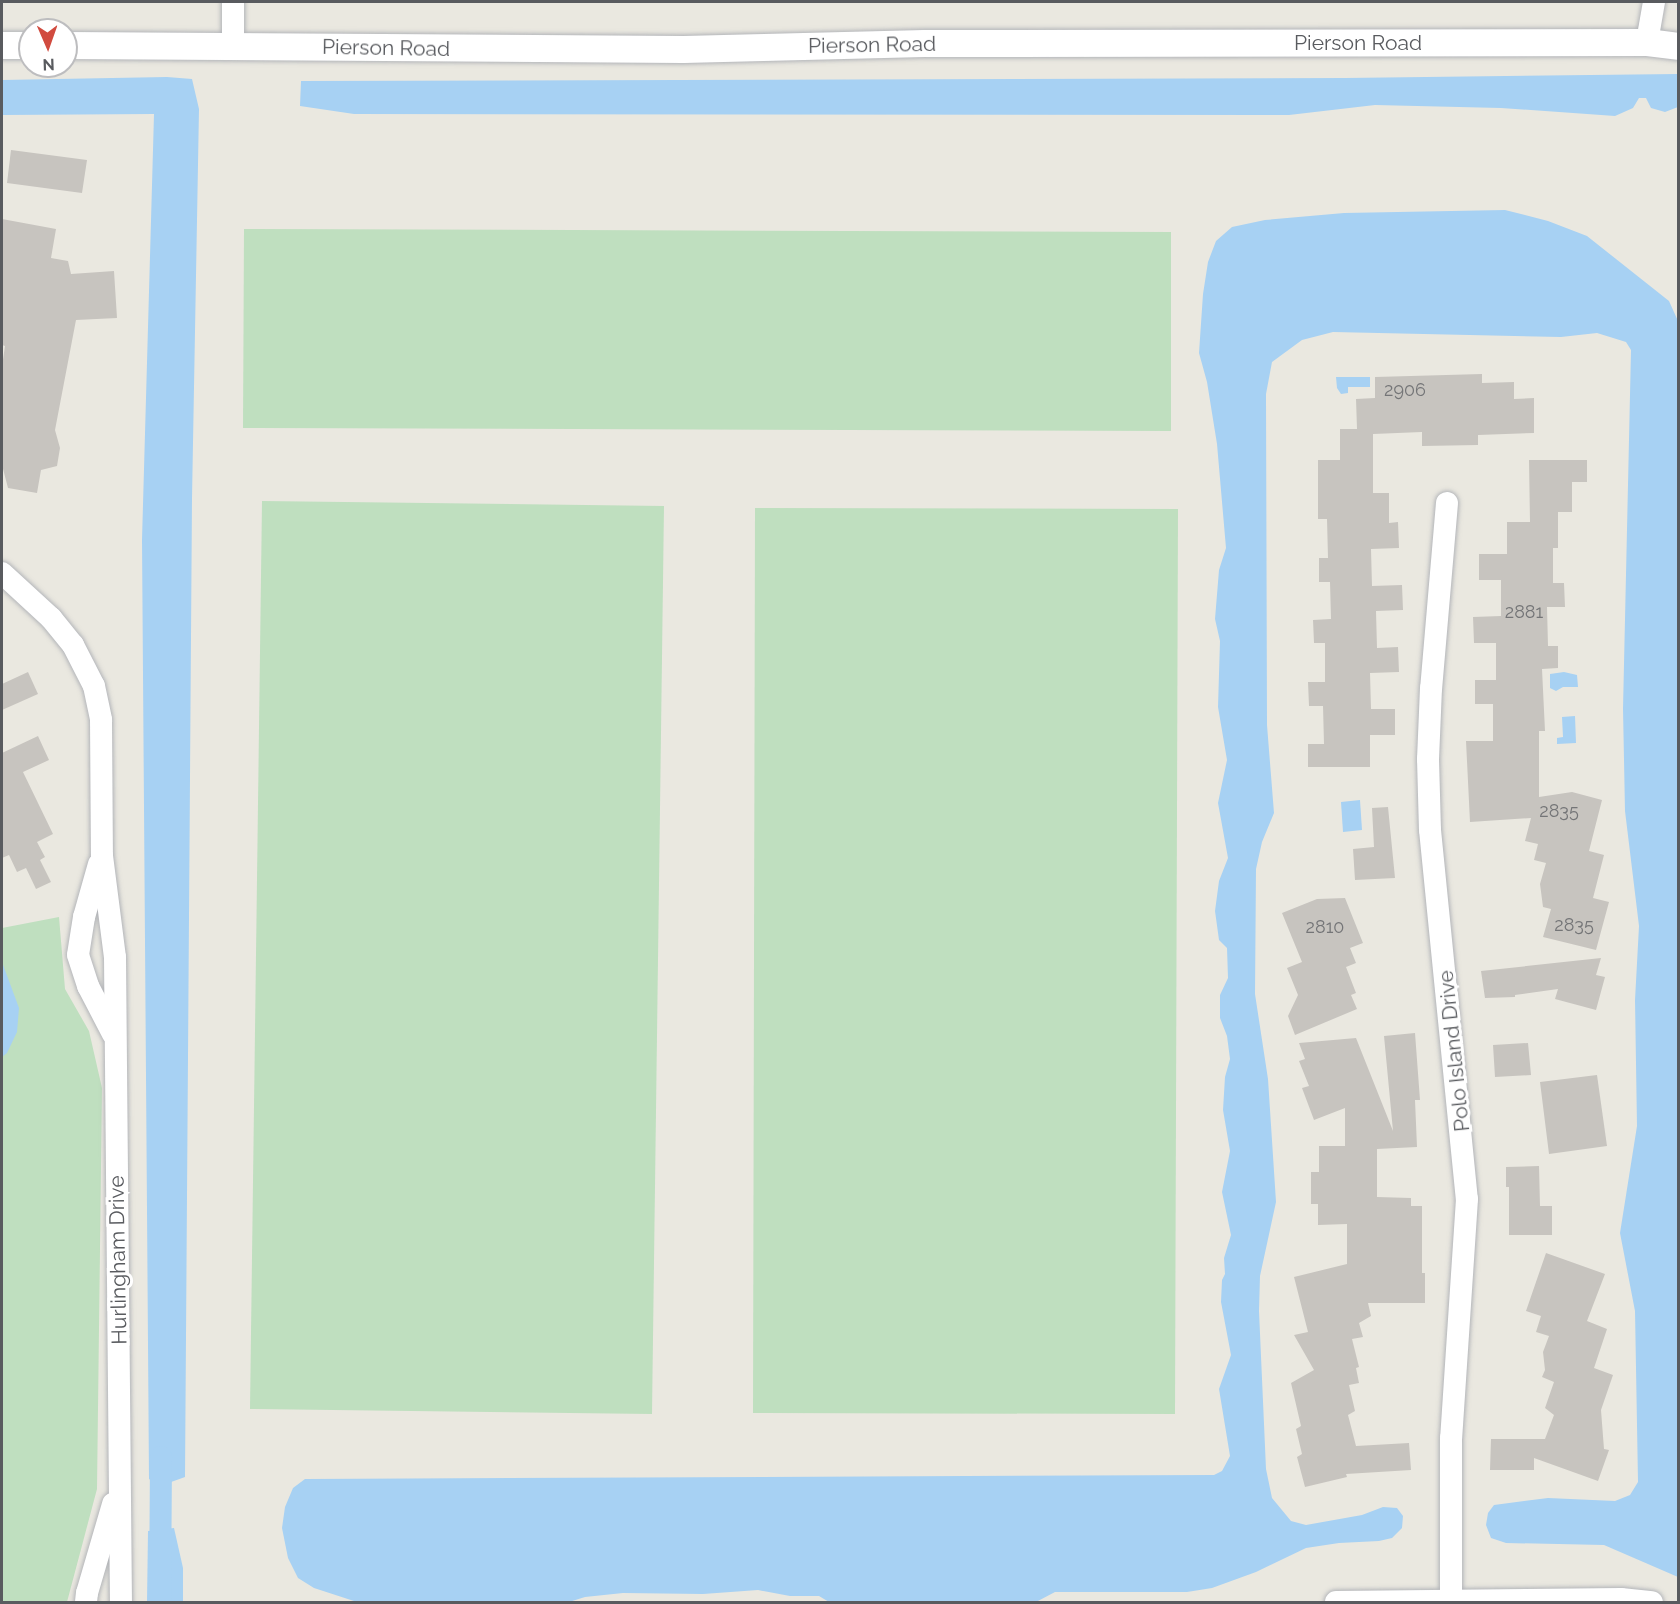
<!DOCTYPE html>
<html>
<head>
<meta charset="utf-8">
<style>
  body { margin:0 }
  #map { position:relative; width:1680px; height:1604px; overflow:hidden; background:#eae8e0; font-family:Raleway,sans-serif }
  div>[style] { position:absolute }
  .green>* { inset:0; background:#bfdfbf }
  .water>* { inset:0; background:#a7d1f3 }
  .canal>* { height:22px; margin:-11px; padding:0 11px; transform-origin:11px; border-radius:11px; background:#a7d1f3 }
  .building>* { inset:0; background:#c7c4bf }
  .roads { filter:drop-shadow(0 0 2px #b3b5b9) drop-shadow(0 0 2px #b3b5b9) }
  .minor>* { height:22px; margin:-11px; padding:0 11px; transform-origin:11px; border-radius:11px; background:#fff }
  .tertiary>* { height:27px; margin:-13.5px; padding:0 13.5px; transform-origin:13.5px; border-radius:13.5px; background:#fff }
  span { translate:-50% -50%; white-space:nowrap; text-align:center; line-height:1.15; -webkit-text-stroke:6px #fff; paint-order:stroke }
  .number-label { font-size:18px; color:#747577 }
  .number-label span { -webkit-text-stroke-width:0 }
  .street-label { font-size:21px; color:#595b5f }
  .frame { position:absolute; inset:0; border:3px solid #595b5f; pointer-events:none }
  .north { position:absolute; left:18px; top:18px; width:60px; height:60px; box-sizing:border-box; background:#fff; border:2px solid #bdbdbf; border-radius:50%; rotate:178deg; font-size:16px; font-weight:700; line-height:24px; text-align:center; color:#595b5f }
  .north::after { content:''; display:block; margin:auto; width:21px; height:27px; background:#d14b3f; clip-path:polygon(50% 0,100% 100%,50% 72%,0 100%) }
</style>
</head>
<body>
<div id="map">
  <div class="green">
    <div style="clip-path:polygon(244px 229px,1171px 232px,1171px 431px,243px 428px)"></div>
    <div style="clip-path:polygon(262px 501px,664px 506px,652px 1414px,250px 1409px)"></div>
    <div style="clip-path:polygon(755px 508px,1178px 509px,1175px 1414px,753px 1413px)"></div>
    <div style="clip-path:polygon(59px 917px,65px 989px,89px 1031px,102px 1088px,97px 1489px,67px 1602px,2px 1602px,2px 928px)"></div>
  </div>
  <div class="water">
    <div style="clip-path:polygon(1678px 74px,1678px 107px,1665px 112px,1651px 108px,1646px 98px,1639px 98px,1633px 108px,1615px 116px,1501px 108px,1375px 105px,1289px 115px,354px 114px,300px 106px,301px 81px,1345px 78px)"></div>
    <div style="clip-path:polygon(167px 77px,192px 79px,199px 109px,192px 499px,185px 1477px,160px 1486px,149px 1479px,142px 540px,154px 114px,2px 115px,2px 80px)"></div>
    <div style="clip-path:polygon(1505px 210px,1548px 221px,1587px 236px,1669px 301px,1678px 321px,1678px 1577px,1604px 1545px,1506px 1543px,1491px 1538px,1486px 1525px,1488px 1513px,1494px 1505px,1548px 1498px,1615px 1501px,1630px 1495px,1638px 1482px,1635px 1311px,1620px 1233px,1637px 1126px,1635px 1000px,1639px 926px,1625px 811px,1623px 709px,1631px 350px,1626px 342px,1597px 333px,1561px 337px,1333px 332px,1302px 340px,1272px 362px,1266px 394px,1267px 725px,1274px 813px,1262px 842px,1256px 869px,1255px 994px,1268px 1079px,1276px 1202px,1260px 1276px,1259px 1311px,1266px 1469px,1272px 1498px,1291px 1521px,1306px 1525px,1362px 1515px,1383px 1507px,1397px 1508px,1403px 1516px,1402px 1528px,1392px 1538px,1379px 1541px,1339px 1543px,1306px 1548px,1256px 1572px,1212px 1588px,1187px 1592px,1055px 1592px,1036px 1602px,829px 1602px,819px 1596px,790px 1596px,758px 1590px,703px 1594px,623px 1593px,585px 1597px,569px 1602px,357px 1602px,314px 1588px,298px 1578px,288px 1558px,282px 1528px,285px 1507px,293px 1488px,305px 1479px,1214px 1475px,1222px 1471px,1230px 1456px,1219px 1389px,1231px 1355px,1221px 1302px,1222px 1280px,1225px 1274px,1224px 1258px,1231px 1235px,1222px 1192px,1230px 1151px,1223px 1110px,1225px 1077px,1230px 1059px,1227px 1036px,1220px 1018px,1220px 995px,1228px 978px,1227px 948px,1219px 940px,1215px 911px,1219px 881px,1228px 858px,1218px 803px,1227px 760px,1218px 707px,1220px 641px,1215px 619px,1219px 570px,1226px 548px,1217px 444px,1207px 382px,1199px 353px,1203px 294px,1208px 262px,1216px 241px,1232px 227px,1265px 220px,1344px 213px)"></div>
    <div style="clip-path:polygon(1336px 377px,1370px 377px,1370px 387px,1348px 387px,1348px 393px,1341px 394px,1337px 388px)"></div>
    <div style="clip-path:polygon(1564px 672px,1577px 675px,1578px 687px,1563px 687px,1556px 691px,1550px 688px,1550px 674px)"></div>
    <div style="clip-path:polygon(1575px 716px,1576px 743px,1557px 744px,1557px 738px,1563px 737px,1562px 717px)"></div>
    <div style="clip-path:polygon(1360px 800px,1362px 830px,1343px 832px,1341px 802px)"></div>
    <div style="clip-path:polygon(2px 962px,19px 1008px,17px 1032px,7px 1053px,2px 1057px)"></div>
    <div style="clip-path:polygon(174px 1528px,183px 1568px,183px 1602px,147px 1602px,148px 1531px)"></div>
  </div>
  <div class="canal">
    <div style="left:160px;top:1602px;width:145px;rotate:-89.6deg"></div>
  </div>
  <div class="building">
    <div style="clip-path:polygon(11px 150px,87px 160px,82px 193px,7px 183px)"></div>
    <div style="clip-path:polygon(2px 219px,56px 229px,51px 258px,68px 261px,71px 274px,114px 271px,117px 318px,76px 320px,55px 430px,60px 448px,57px 466px,41px 470px,37px 493px,8px 488px,2px 465px,2px 366px,5px 346px,2px 345px)"></div>
    <div style="clip-path:polygon(1482px 374px,1482px 383px,1514px 382px,1514px 399px,1534px 398px,1534px 433px,1478px 435px,1478px 445px,1422px 446px,1422px 432px,1373px 434px,1373px 493px,1389px 493px,1389px 523px,1398px 522px,1399px 548px,1371px 549px,1372px 586px,1402px 585px,1403px 610px,1376px 611px,1377px 648px,1398px 647px,1399px 672px,1370px 673px,1371px 709px,1395px 709px,1395px 735px,1370px 735px,1370px 767px,1308px 767px,1308px 744px,1324px 744px,1323px 706px,1309px 706px,1308px 682px,1325px 682px,1325px 643px,1314px 643px,1313px 620px,1331px 619px,1330px 582px,1319px 582px,1319px 558px,1328px 558px,1327px 519px,1318px 519px,1318px 460px,1340px 460px,1340px 429px,1357px 429px,1356px 399px,1375px 398px,1375px 377px)"></div>
    <div style="clip-path:polygon(1529px 460px,1587px 460px,1587px 482px,1572px 482px,1572px 512px,1558px 512px,1558px 548px,1553px 548px,1553px 583px,1564px 583px,1565px 607px,1547px 607px,1548px 646px,1558px 646px,1558px 668px,1542px 669px,1545px 731px,1539px 731px,1539px 797px,1572px 792px,1602px 800px,1589px 851px,1604px 855px,1593px 898px,1609px 902px,1596px 950px,1543px 937px,1551px 909px,1543px 907px,1540px 884px,1546px 863px,1534px 860px,1538px 844px,1525px 841px,1531px 818px,1470px 822px,1466px 741px,1493px 741px,1493px 704px,1475px 704px,1475px 680px,1496px 680px,1496px 643px,1474px 643px,1473px 617px,1501px 616px,1501px 580px,1479px 580px,1479px 554px,1507px 554px,1507px 522px,1530px 522px)"></div>
    <div style="clip-path:polygon(28px 672px,38px 694px,2px 710px,2px 684px)"></div>
    <div style="clip-path:polygon(38px 736px,49px 760px,23px 772px,53px 834px,37px 842px,45px 857px,40px 860px,51px 882px,36px 889px,26px 868px,17px 872px,9px 855px,2px 858px,2px 753px)"></div>
    <div style="clip-path:polygon(1388px 807px,1395px 878px,1355px 880px,1353px 849px,1374px 847px,1372px 808px)"></div>
    <div style="clip-path:polygon(1345px 898px,1363px 943px,1350px 948px,1356px 963px,1346px 967px,1356px 993px,1351px 995px,1357px 1009px,1295px 1035px,1288px 1016px,1298px 995px,1287px 968px,1302px 962px,1282px 913px,1317px 899px)"></div>
    <div style="clip-path:polygon(1601px 958px,1596px 975px,1605px 977px,1596px 1010px,1555px 999px,1558px 989px,1515px 995px,1515px 997px,1485px 998px,1481px 971px)"></div>
    <div style="clip-path:polygon(1415px 1033px,1420px 1100px,1415px 1100px,1417px 1147px,1377px 1149px,1377px 1197px,1411px 1198px,1411px 1206px,1422px 1206px,1422px 1273px,1425px 1273px,1425px 1303px,1368px 1303px,1371px 1316px,1359px 1323px,1363px 1337px,1352px 1339px,1359px 1367px,1356px 1368px,1359px 1383px,1349px 1385px,1355px 1411px,1348px 1415px,1356px 1446px,1409px 1443px,1411px 1470px,1346px 1474px,1347px 1477px,1305px 1487px,1297px 1457px,1302px 1454px,1296px 1429px,1301px 1426px,1291px 1383px,1314px 1370px,1294px 1335px,1308px 1332px,1294px 1277px,1347px 1264px,1347px 1224px,1318px 1225px,1318px 1204px,1311px 1204px,1311px 1172px,1319px 1172px,1319px 1146px,1345px 1146px,1345px 1108px,1314px 1120px,1302px 1088px,1309px 1086px,1299px 1061px,1305px 1059px,1299px 1043px,1356px 1038px,1393px 1131px,1384px 1036px)"></div>
    <div style="clip-path:polygon(1528px 1043px,1531px 1075px,1495px 1077px,1493px 1045px)"></div>
    <div style="clip-path:polygon(1597px 1075px,1607px 1146px,1549px 1154px,1540px 1082px)"></div>
    <div style="clip-path:polygon(1539px 1166px,1540px 1206px,1552px 1206px,1552px 1235px,1509px 1235px,1509px 1187px,1506px 1187px,1506px 1167px)"></div>
    <div style="clip-path:polygon(1546px 1253px,1605px 1274px,1587px 1321px,1607px 1329px,1594px 1368px,1613px 1375px,1601px 1410px,1604px 1449px,1609px 1450px,1598px 1481px,1534px 1458px,1534px 1470px,1490px 1470px,1491px 1439px,1545px 1439px,1554px 1415px,1545px 1408px,1554px 1382px,1542px 1377px,1545px 1370px,1543px 1352px,1549px 1336px,1536px 1332px,1541px 1316px,1526px 1311px)"></div>
  </div>
  <div class="roads">
    <div class="minor">
      <div style="left:233px;top:2px;width:42px;rotate:90deg"></div>
      <div style="left:1647px;top:42px;width:41px;rotate:-80.1deg"></div>
      <div style="left:1447px;top:503px;width:186px;rotate:94.9deg"></div>
      <div style="left:1431px;top:688px;width:71px;rotate:92.4deg"></div>
      <div style="left:1428px;top:759px;width:71px;rotate:88.4deg"></div>
      <div style="left:1430px;top:830px;width:371px;rotate:84.3deg"></div>
      <div style="left:1467px;top:1199px;width:240px;rotate:93.8deg"></div>
      <div style="left:1451px;top:1438px;width:161px;rotate:90deg"></div>
      <div style="left:2px;top:573px;width:67px;rotate:42.6deg"></div>
      <div style="left:51px;top:618px;width:35px;rotate:51deg"></div>
      <div style="left:73px;top:645px;width:46px;rotate:62.9deg"></div>
      <div style="left:94px;top:686px;width:35px;rotate:78deg"></div>
      <div style="left:101px;top:720px;width:136px;rotate:89.6deg"></div>
      <div style="left:102px;top:856px;width:102px;rotate:82.7deg"></div>
      <div style="left:115px;top:957px;width:645px;rotate:89.47deg"></div>
      <div style="left:99px;top:864px;width:55px;rotate:105.8deg"></div>
      <div style="left:84px;top:917px;width:38px;rotate:99deg"></div>
      <div style="left:78px;top:955px;width:33px;rotate:72deg"></div>
      <div style="left:88px;top:986px;width:54px;rotate:62.5deg"></div>
      <div style="left:86px;top:1602px;width:9px;rotate:-84deg"></div>
      <div style="left:87px;top:1593px;width:93px;rotate:-73.7deg"></div>
      <div style="left:1336px;top:1602px;width:285px;rotate:-0.6deg"></div>
      <div style="left:1621px;top:1599px;width:31px;rotate:6deg"></div>
    </div>
    <div class="tertiary">
      <div style="left:2px;top:45px;width:28px"></div>
      <div style="left:66px;top:45px;width:617px;rotate:0.37deg"></div>
      <div style="left:683px;top:49px;width:241px;rotate:-1.4deg"></div>
      <div style="left:924px;top:43px;width:723px;rotate:-0.08deg"></div>
      <div style="left:1647px;top:42px;width:31px;rotate:7deg"></div>
    </div>
  </div>
  <div class="number-label">
    <span style="left:1405px;top:390px">2906</span>
    <span style="left:1524px;top:612px">2881</span>
    <span style="left:1559px;top:811px">2835</span>
    <span style="left:1574px;top:925px">2835</span>
    <span style="left:1325px;top:927px">2810</span>
  </div>
  <div class="street-label">
    <span style="left:1358px;top:43px">Pierson Road</span>
    <span style="left:872px;top:45px;rotate:-1deg">Pierson Road</span>
    <span style="left:386px;top:48px;rotate:1deg">Pierson Road</span>
    <span style="left:1454px;top:1051px;rotate:-96deg">Polo Island Drive</span>
    <span style="left:118px;top:1260px;rotate:-91deg">Hurlingham Drive</span>
  </div>
  <div class="frame"></div>
  <div class="north">N</div>
</div>
</body>
</html>
